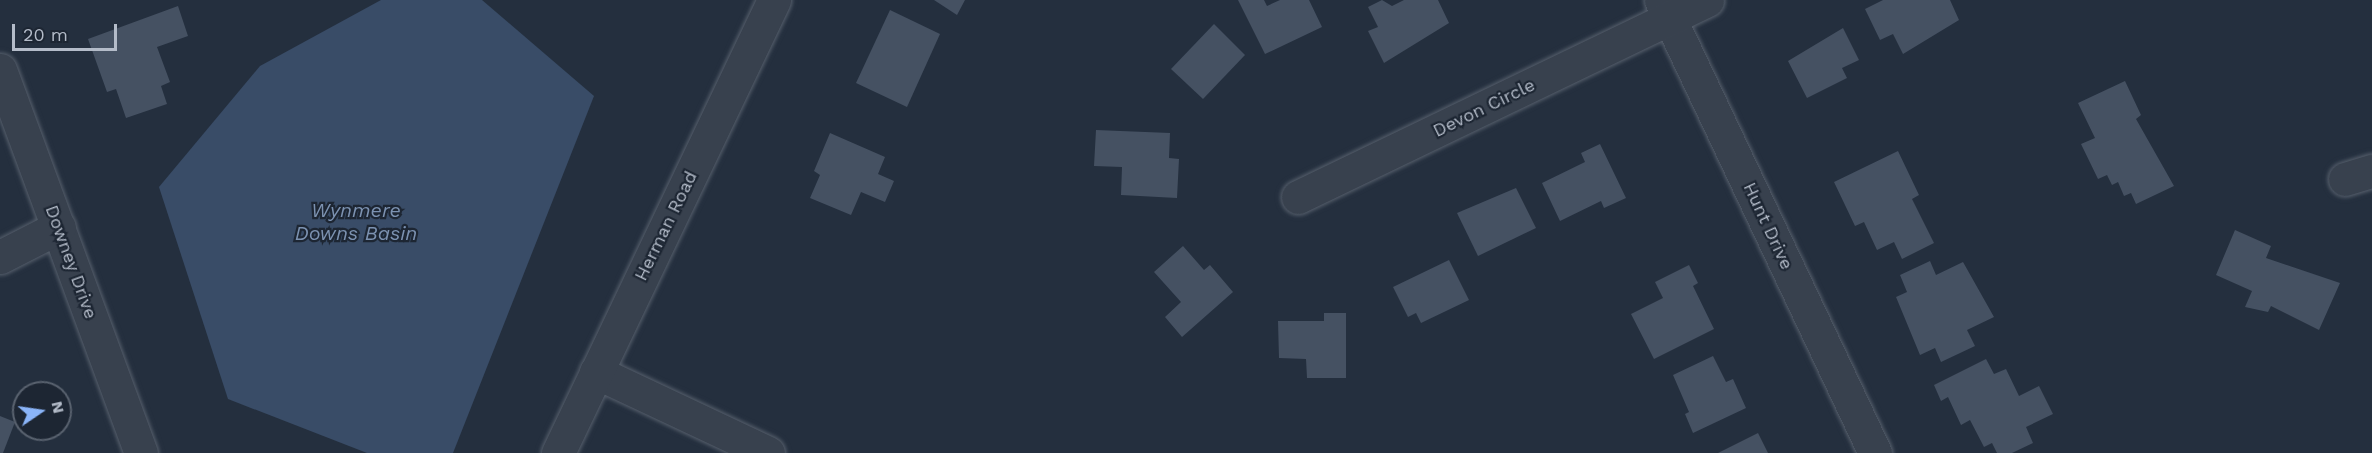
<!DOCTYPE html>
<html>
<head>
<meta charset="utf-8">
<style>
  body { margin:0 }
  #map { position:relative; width:2372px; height:453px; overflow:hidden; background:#242f3e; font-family:"Work Sans",sans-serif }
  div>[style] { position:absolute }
  .water>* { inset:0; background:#394c67 }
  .building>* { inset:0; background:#455162 }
  .roads { filter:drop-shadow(0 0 2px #565f6c) drop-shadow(0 0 2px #565f6c) }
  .minor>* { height:33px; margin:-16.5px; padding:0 16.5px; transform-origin:16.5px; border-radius:16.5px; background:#38414e }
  span { translate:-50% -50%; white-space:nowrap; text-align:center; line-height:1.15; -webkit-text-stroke:4.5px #1d2633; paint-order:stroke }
  .street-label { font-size:18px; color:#b4bcc9 }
  .water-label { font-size:20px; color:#7c92b1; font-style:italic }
  .north { position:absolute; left:12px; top:381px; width:60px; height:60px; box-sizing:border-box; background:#1d2633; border:2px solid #59626f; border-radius:50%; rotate:77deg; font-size:16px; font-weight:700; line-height:24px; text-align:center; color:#b4bcc9 }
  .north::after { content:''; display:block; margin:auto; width:21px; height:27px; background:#8ab4f8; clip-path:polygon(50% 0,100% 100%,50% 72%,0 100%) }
  .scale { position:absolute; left:12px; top:24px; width:105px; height:27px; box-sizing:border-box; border:3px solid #b4bcc9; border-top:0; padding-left:8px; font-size:18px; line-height:21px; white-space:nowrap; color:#b4bcc9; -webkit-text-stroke:4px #1d2633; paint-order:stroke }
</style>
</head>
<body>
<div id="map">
  <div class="water">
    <div style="clip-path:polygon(381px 0,482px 0,594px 96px,453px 453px,367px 453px,228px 399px,159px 187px,260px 66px)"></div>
  </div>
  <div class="building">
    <div style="clip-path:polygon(934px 0,965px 0,957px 15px)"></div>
    <div style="clip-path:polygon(1238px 0,1264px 0,1267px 6px,1280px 0,1309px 0,1322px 27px,1265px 54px)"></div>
    <div style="clip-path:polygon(1382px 0,1392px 6px,1404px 0,1438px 0,1449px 23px,1384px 63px,1368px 31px,1378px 27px,1368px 7px)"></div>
    <div style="clip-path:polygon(1883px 0,1950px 0,1959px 20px,1903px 54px,1893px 34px,1880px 40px,1865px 9px)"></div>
    <div style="clip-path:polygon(178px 6px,188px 36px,157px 47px,170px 82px,161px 86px,167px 104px,126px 118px,116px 89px,107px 92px,88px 39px)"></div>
    <div style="clip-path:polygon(890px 10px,940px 34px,907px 107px,856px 83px)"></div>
    <div style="clip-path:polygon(1214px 24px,1245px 55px,1203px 99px,1171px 69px)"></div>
    <div style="clip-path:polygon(1843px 28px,1859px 60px,1842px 68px,1847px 78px,1807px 98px,1788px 61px)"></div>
    <div style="clip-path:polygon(2125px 81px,2141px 115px,2136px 119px,2174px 186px,2136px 204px,2131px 193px,2124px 196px,2118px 182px,2112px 185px,2107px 175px,2098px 179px,2081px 144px,2095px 138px,2078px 103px)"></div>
    <div style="clip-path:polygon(1096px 130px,1170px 133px,1169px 158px,1179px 159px,1177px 198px,1121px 195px,1122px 167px,1094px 166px)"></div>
    <div style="clip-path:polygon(830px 133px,885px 157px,878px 174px,894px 181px,885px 202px,861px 192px,851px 215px,810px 198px,820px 175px,814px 171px)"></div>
    <div style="clip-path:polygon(1600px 144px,1626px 198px,1604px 208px,1601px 201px,1560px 221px,1542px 183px,1585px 162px,1581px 153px)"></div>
    <div style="clip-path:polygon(1898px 151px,1919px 195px,1912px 199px,1934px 243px,1902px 259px,1894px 242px,1877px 250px,1864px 222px,1855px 226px,1834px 182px)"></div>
    <div style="clip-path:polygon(1516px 188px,1536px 228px,1478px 256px,1457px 213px)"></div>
    <div style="clip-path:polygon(2235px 230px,2271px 246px,2266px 258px,2340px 283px,2319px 330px,2271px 306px,2268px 312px,2245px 307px,2252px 291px,2216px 275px)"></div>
    <div style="clip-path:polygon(1183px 246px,1204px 270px,1210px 265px,1233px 292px,1182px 337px,1165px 317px,1181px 302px,1154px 272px)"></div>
    <div style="clip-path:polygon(1449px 260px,1469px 300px,1421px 323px,1416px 313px,1408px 317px,1393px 287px)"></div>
    <div style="clip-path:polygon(1930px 261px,1936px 275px,1963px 262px,1994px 317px,1967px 330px,1975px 346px,1941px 362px,1935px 348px,1920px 355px,1896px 297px,1907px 292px,1900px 275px)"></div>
    <div style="clip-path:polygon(1689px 265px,1698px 283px,1693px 286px,1714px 329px,1654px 359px,1631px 314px,1663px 298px,1655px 282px)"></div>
    <div style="clip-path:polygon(1324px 313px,1346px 313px,1346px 378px,1307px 378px,1306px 359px,1279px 358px,1278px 321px,1324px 321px)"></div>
    <div style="clip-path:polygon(1713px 356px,1726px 382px,1733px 379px,1746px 408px,1693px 433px,1685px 414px,1689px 412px,1673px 375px)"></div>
    <div style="clip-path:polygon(1986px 359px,1994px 374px,2006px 369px,2019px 396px,2039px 386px,2053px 414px,2026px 427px,2033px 443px,2012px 453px,1997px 453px,1992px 443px,1984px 447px,1970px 420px,1961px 425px,1948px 397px,1941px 401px,1934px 385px)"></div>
    <div style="clip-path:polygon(0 416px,15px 422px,3px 453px,0 453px)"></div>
    <div style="clip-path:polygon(1758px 433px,1768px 453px,1718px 453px)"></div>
  </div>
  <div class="roads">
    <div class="minor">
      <div style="left:1661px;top:0;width:501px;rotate:64.71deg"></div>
      <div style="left:0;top:70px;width:408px;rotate:69.8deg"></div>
      <div style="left:2345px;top:179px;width:28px;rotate:-17deg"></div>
      <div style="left:1298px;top:197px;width:454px;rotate:-25.7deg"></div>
      <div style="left:0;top:257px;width:66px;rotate:-27deg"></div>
      <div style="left:596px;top:372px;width:190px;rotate:25.2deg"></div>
      <div style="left:558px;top:453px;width:502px;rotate:-64.51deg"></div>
    </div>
  </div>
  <div class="street-label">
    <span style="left:1484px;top:108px;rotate:-26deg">Devon Circle</span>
    <span style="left:666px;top:226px;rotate:-64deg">Herman Road</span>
    <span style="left:1768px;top:226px;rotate:65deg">Hunt Drive</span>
    <span style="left:71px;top:262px;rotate:70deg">Downey Drive</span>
  </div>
  <div class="water-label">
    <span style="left:356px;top:222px">Wynmere<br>Downs Basin</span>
  </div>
  <div class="north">N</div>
  <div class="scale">20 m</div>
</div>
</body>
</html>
